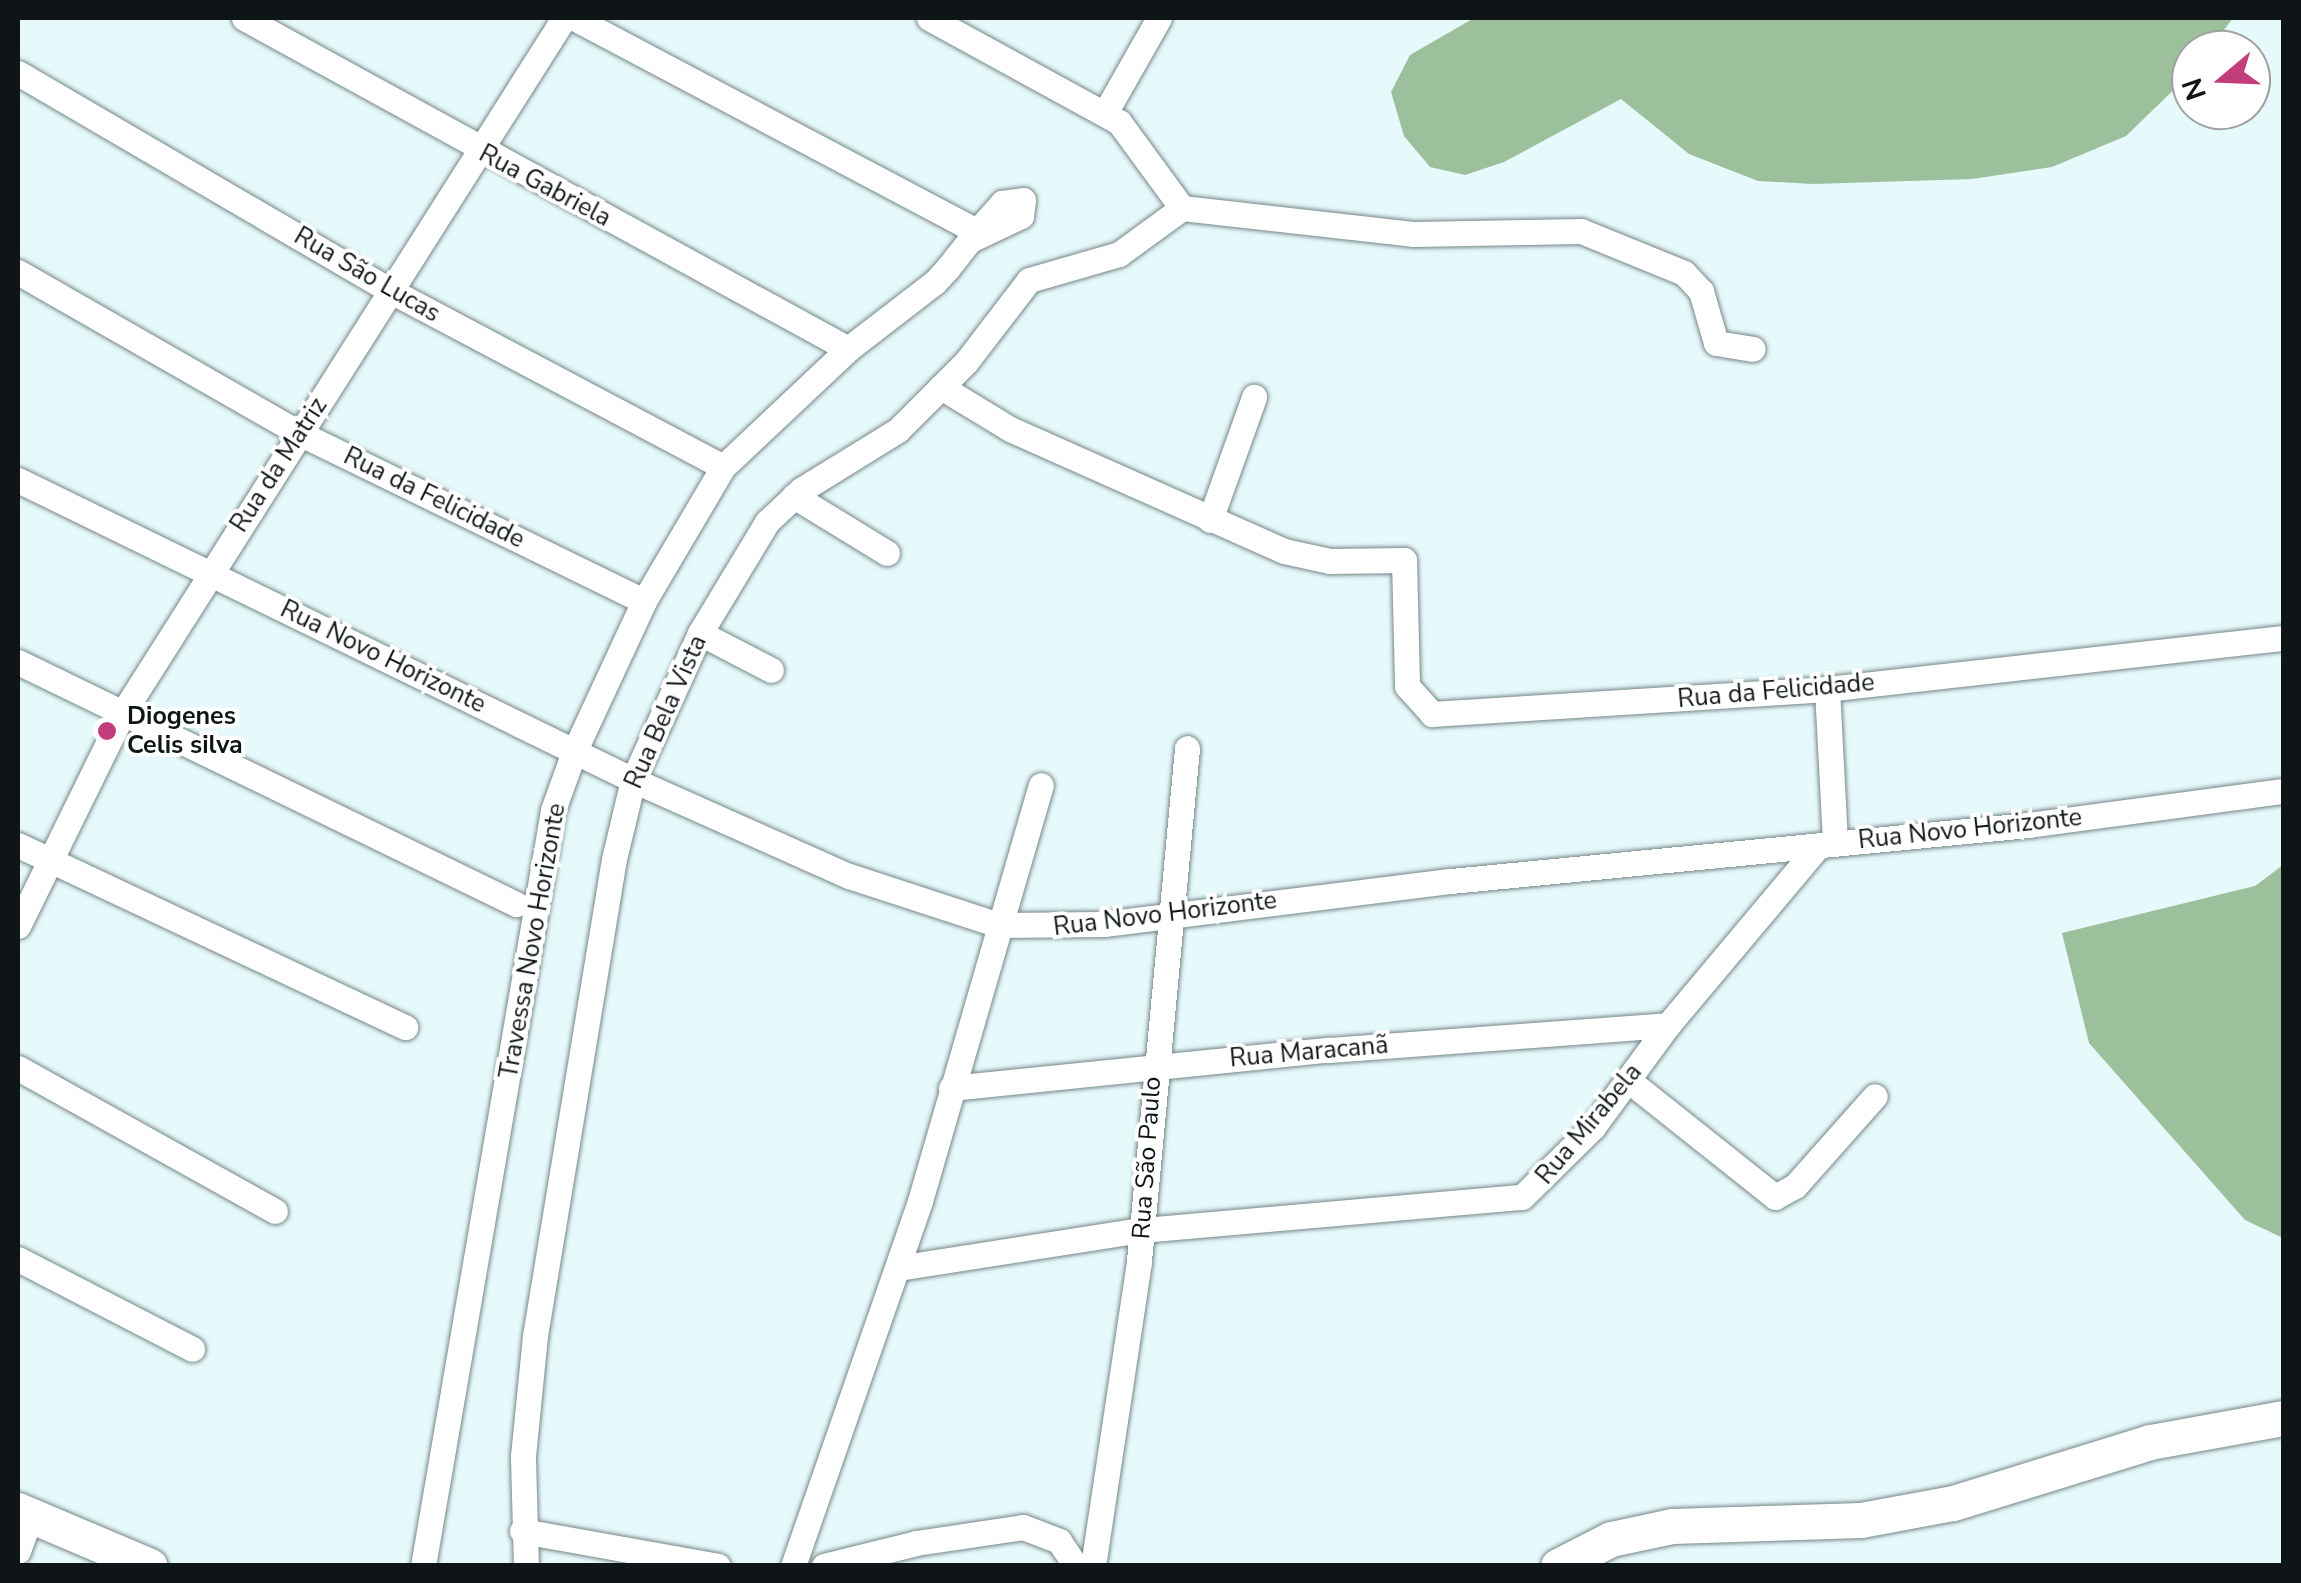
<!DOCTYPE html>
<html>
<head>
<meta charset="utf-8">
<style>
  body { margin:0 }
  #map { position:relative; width:2301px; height:1583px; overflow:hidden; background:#e6f9fb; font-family:"Nunito Sans",sans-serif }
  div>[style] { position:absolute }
  .forest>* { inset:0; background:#9cc09c }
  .roads { filter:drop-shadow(0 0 2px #768688) drop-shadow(0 0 2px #768688) }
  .minor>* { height:25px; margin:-12.5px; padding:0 12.5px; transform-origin:12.5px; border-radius:12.5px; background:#fff }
  .secondary>* { height:35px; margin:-17.5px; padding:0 17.5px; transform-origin:17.5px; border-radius:17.5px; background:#fff }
  .dots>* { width:28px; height:28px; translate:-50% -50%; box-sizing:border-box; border:5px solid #fff; border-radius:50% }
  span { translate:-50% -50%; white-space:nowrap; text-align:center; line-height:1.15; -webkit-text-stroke:8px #fff; paint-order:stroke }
  .street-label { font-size:25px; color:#0f1516 }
  .poi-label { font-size:25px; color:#0f1516; font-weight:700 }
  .left { translate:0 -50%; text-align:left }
  .frame { position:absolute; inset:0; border:20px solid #0f1516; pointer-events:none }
  .north { position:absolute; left:2171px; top:30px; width:100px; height:100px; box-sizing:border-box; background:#fff; border:2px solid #9fa1a2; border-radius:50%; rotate:251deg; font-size:28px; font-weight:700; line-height:40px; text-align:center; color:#0f1516 }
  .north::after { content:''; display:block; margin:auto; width:35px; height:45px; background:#c43d7b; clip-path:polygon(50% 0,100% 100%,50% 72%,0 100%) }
</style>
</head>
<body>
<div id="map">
  <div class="forest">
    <div style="clip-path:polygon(1474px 18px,2233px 18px,2209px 50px,2191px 50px,2191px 73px,2126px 136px,2052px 167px,1972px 179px,1813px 184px,1758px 181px,1689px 154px,1621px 99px,1504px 162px,1465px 175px,1430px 167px,1404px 136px,1391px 92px,1410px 55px)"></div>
    <div style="clip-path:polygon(2283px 865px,2283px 1238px,2245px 1220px,2089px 1043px,2062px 933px,2255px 886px)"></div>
  </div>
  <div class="roads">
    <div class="minor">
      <div style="left:244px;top:18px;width:689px;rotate:28.72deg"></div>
      <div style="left:574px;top:18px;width:456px;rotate:27.9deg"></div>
      <div style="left:929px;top:18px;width:217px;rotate:28.7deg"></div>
      <div style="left:1119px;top:122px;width:107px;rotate:53.8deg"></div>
      <div style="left:18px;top:73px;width:430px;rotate:30.3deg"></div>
      <div style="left:389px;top:290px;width:378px;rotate:27.9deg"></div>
      <div style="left:1105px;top:113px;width:109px;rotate:-60.4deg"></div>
      <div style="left:1182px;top:208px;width:232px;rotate:6.4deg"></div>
      <div style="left:1413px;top:234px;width:168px;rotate:-1deg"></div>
      <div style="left:1581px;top:231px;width:111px;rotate:22.2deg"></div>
      <div style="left:1684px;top:273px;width:25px;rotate:47deg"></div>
      <div style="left:1701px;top:291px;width:54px;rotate:73.9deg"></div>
      <div style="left:1716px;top:343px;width:37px;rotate:9deg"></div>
      <div style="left:18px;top:272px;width:326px;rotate:29.8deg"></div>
      <div style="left:301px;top:434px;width:381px;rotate:26deg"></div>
      <div style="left:941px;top:387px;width:81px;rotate:31.3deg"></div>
      <div style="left:1010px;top:429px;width:300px;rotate:24deg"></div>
      <div style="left:1284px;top:551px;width:47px;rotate:12.3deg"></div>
      <div style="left:1330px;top:561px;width:74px;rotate:-0.8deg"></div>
      <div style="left:1404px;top:560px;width:126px;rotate:88.6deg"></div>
      <div style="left:1407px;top:686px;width:38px;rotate:48deg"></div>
      <div style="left:1432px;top:714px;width:396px;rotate:-3.6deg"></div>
      <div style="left:1827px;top:689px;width:460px;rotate:-6.4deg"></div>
      <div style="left:18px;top:480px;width:684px;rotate:26deg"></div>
      <div style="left:633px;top:780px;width:236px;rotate:24deg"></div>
      <div style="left:849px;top:876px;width:158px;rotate:18.1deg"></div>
      <div style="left:999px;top:925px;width:105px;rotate:-0.5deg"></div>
      <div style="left:1104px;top:924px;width:350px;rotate:-7.1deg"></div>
      <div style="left:1451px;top:881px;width:580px;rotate:-5.54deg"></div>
      <div style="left:2028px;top:825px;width:258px;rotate:-7.6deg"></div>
      <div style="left:794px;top:496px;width:109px;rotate:31.5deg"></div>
      <div style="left:1210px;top:520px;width:131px;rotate:-70.3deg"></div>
      <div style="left:700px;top:633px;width:80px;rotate:27.5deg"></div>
      <div style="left:18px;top:662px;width:554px;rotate:25.92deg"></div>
      <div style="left:1827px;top:689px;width:153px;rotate:87deg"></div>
      <div style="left:18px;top:845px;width:428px;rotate:25.2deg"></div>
      <div style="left:18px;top:926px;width:240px;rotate:-63.8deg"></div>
      <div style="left:124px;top:711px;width:821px;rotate:-57.59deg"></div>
      <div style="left:18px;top:1068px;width:294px;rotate:29.1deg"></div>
      <div style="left:1628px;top:1080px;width:188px;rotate:38.5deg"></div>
      <div style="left:1775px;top:1197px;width:23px;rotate:-29deg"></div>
      <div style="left:1795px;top:1186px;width:120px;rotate:-48.4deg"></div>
      <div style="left:951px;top:1088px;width:379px;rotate:-5.8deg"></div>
      <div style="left:1328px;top:1050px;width:341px;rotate:-4.2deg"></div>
      <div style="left:18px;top:1259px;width:196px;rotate:27.3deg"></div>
      <div style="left:898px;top:1268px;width:247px;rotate:-8.9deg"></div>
      <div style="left:1142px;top:1230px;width:381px;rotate:-5deg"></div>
      <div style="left:1522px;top:1197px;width:100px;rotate:-44.6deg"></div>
      <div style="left:1593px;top:1127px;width:127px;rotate:-53.7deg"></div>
      <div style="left:1668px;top:1025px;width:235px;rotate:-50deg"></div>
      <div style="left:522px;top:1531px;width:199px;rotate:10.1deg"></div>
      <div style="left:18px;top:1551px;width:37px;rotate:-70deg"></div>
      <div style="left:423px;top:1566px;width:767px;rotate:-80.24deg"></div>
      <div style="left:553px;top:810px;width:62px;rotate:-70.1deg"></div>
      <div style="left:574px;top:752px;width:166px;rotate:-65.1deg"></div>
      <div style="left:644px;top:601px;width:156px;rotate:-59.5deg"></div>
      <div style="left:723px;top:467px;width:172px;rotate:-43.3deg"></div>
      <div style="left:848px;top:349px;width:110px;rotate:-37.6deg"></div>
      <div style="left:935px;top:282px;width:18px;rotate:-47deg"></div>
      <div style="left:947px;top:269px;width:48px;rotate:-51.7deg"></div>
      <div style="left:977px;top:231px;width:38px;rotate:-48deg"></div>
      <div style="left:1002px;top:203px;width:21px;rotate:-8deg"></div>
      <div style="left:1023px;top:200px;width:16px;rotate:97deg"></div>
      <div style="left:1021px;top:216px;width:56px;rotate:154.8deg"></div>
      <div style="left:526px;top:1566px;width:110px;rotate:-91.6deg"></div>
      <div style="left:523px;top:1456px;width:121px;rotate:-84.3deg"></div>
      <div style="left:535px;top:1336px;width:483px;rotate:-80.6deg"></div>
      <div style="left:614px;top:859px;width:81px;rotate:-76.5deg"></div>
      <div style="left:633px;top:780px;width:162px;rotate:-65.5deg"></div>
      <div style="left:700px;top:633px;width:130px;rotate:-58.9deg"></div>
      <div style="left:767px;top:522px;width:47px;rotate:-43.3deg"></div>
      <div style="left:801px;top:490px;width:114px;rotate:-31.7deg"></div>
      <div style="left:898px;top:430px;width:96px;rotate:-45deg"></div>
      <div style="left:966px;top:362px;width:103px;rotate:-52.5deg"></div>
      <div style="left:1029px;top:280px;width:94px;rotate:-16.1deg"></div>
      <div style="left:1119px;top:254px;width:78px;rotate:-36.1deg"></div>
      <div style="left:793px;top:1566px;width:386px;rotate:-70.8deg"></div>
      <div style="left:920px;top:1201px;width:433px;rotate:-73.8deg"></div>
      <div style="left:824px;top:1566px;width:95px;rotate:-14deg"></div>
      <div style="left:916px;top:1543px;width:108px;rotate:-8.5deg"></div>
      <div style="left:1023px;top:1527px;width:39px;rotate:21deg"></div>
      <div style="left:1059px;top:1541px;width:30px;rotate:56deg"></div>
      <div style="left:1093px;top:1566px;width:308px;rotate:-81.4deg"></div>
      <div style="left:1139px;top:1261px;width:515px;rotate:-84.65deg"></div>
    </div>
    <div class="secondary">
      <div style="left:18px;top:1510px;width:143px;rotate:23deg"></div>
      <div style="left:1558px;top:1566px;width:59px;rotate:-27deg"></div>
      <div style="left:1611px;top:1539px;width:62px;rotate:-12deg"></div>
      <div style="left:1672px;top:1526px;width:189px;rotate:-1.8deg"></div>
      <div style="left:1861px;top:1520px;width:94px;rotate:-10.5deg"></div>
      <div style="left:1953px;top:1503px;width:206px;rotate:-17.2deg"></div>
      <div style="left:2150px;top:1442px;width:136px;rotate:-10.2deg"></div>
    </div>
  </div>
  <div class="dots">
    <div style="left:107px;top:731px;background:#c43d7b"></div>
  </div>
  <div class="street-label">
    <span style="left:545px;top:186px;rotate:28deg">Rua Gabriela</span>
    <span style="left:367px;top:275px;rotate:30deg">Rua São Lucas</span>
    <span style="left:279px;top:465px;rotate:-57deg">Rua da Matriz</span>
    <span style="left:434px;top:498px;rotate:26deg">Rua da Felicidade</span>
    <span style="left:383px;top:657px;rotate:26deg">Rua Novo Horizonte</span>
    <span style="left:1776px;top:691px;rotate:-5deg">Rua da Felicidade</span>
    <span style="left:666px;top:712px;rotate:-66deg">Rua Bela Vista</span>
    <span style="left:1970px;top:829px;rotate:-6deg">Rua Novo Horizonte</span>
    <span style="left:1165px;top:914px;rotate:-7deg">Rua Novo Horizonte</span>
    <span style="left:533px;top:941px;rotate:-80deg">Travessa Novo Horizonte</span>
    <span style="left:1309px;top:1052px;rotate:-5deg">Rua Maracanã</span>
    <span style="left:1589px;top:1124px;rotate:-50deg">Rua Mirabela</span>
    <span style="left:1147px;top:1158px;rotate:-86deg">Rua São Paulo</span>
  </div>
  <div class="poi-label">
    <span class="left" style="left:127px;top:731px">Diogenes<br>Celis silva</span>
  </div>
  <div class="frame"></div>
  <div class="north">N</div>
</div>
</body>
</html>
